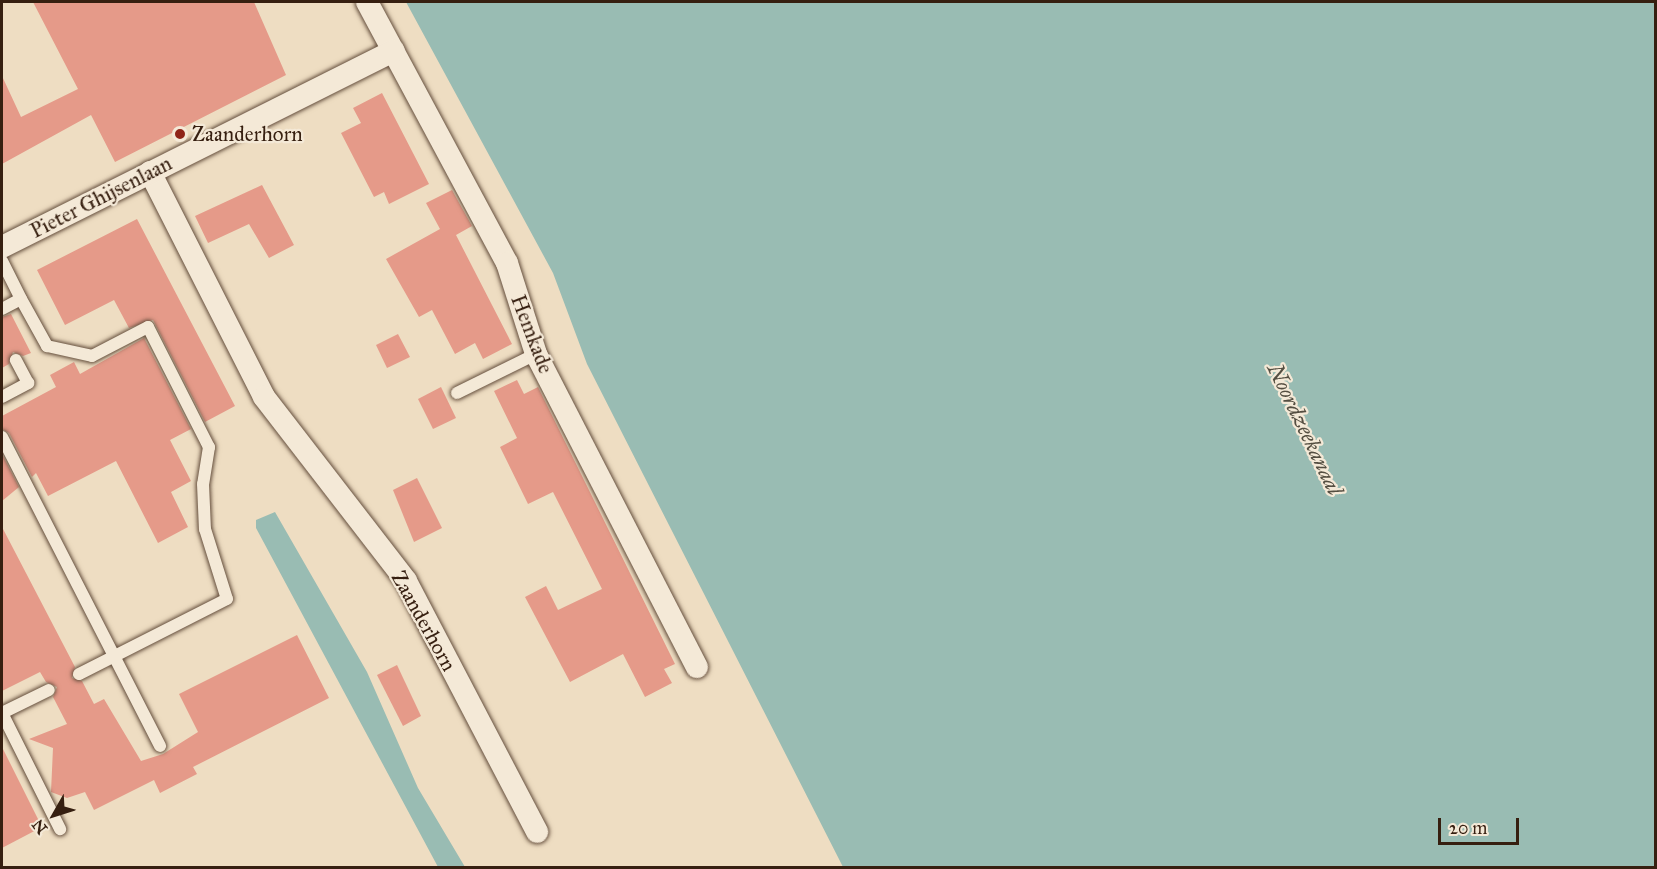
<!DOCTYPE html>
<html>
<head>
<meta charset="utf-8">
<style>
  body { margin:0 }
  #map { position:relative; width:1657px; height:869px; overflow:hidden; background:#eeddc2; font-family:"IM FELL Great Primer",serif }
  div>[style] { position:absolute }
  .water>* { inset:0; background:#99bcb3 }
  .building>* { inset:0; background:#e59a89 }
  .roads { filter:drop-shadow(0 0 2px #644e3c) drop-shadow(0 0 2px #644e3c) }
  .lane>* { height:12px; margin:-6px; padding:0 6px; transform-origin:6px; border-radius:6px; background:#f4e9d7 }
  .street>* { height:22px; margin:-11px; padding:0 11px; transform-origin:11px; border-radius:11px; background:#f4e9d7 }
  .dots>* { width:16px; height:16px; translate:-50% -50%; box-sizing:border-box; border:3px solid #f4e9d7; border-radius:50% }
  span { translate:-50% -50%; white-space:nowrap; text-align:center; line-height:1.15; -webkit-text-stroke:4.5px #f4e9d7; paint-order:stroke }
  .poi-label { font-size:21px; color:#361f10 }
  .left { translate:0 -50%; text-align:left }
  .street-label { font-size:21px; color:#361f10 }
  .water-label { font-size:22px; color:#544e41; font-style:italic }
  .frame { position:absolute; inset:0; border:3px solid #361f10; pointer-events:none }
  .north { position:absolute; left:24px; top:785px; width:60px; height:60px; -webkit-text-stroke:4px #f4e9d7; paint-order:stroke; rotate:231deg; font-size:16px; font-weight:700; line-height:24px; text-align:center; color:#361f10 }
  .north::after { content:''; display:block; margin:auto; width:21px; height:27px; background:#361f10; clip-path:polygon(50% 0,100% 100%,50% 72%,0 100%) }
  .scale { position:absolute; left:1438px; top:818px; width:81px; height:27px; box-sizing:border-box; border:3px solid #361f10; border-top:0; padding-left:8px; font-size:18px; line-height:21px; white-space:nowrap; color:#361f10; -webkit-text-stroke:4px #f4e9d7; paint-order:stroke }
</style>
</head>
<body>
<div id="map">
  <div class="water">
    <div style="clip-path:polygon(406px 2px,1655px 2px,1655px 867px,843px 867px,587px 364px,553px 273px)"></div>
    <div style="clip-path:polygon(275px 512px,367px 672px,418px 788px,465px 867px,438px 867px,256px 528px,256px 520px)"></div>
  </div>
  <div class="building">
    <div style="clip-path:polygon(33px 2px,254px 2px,286px 75px,115px 162px,91px 115px,2px 164px,2px 76px,21px 117px,78px 89px)"></div>
    <div style="clip-path:polygon(382px 93px,429px 184px,389px 204px,384px 192px,374px 197px,341px 133px,361px 123px,353px 108px)"></div>
    <div style="clip-path:polygon(262px 185px,294px 245px,269px 258px,249px 224px,208px 243px,195px 216px)"></div>
    <div style="clip-path:polygon(452px 190px,472px 226px,456px 235px,512px 344px,483px 359px,475px 343px,455px 354px,432px 310px,419px 317px,386px 259px,440px 229px,426px 203px)"></div>
    <div style="clip-path:polygon(137px 219px,235px 406px,205px 422px,153px 320px,129px 328px,114px 300px,65px 325px,37px 270px)"></div>
    <div style="clip-path:polygon(11px 314px,31px 353px,23px 356px,13px 352px,9px 364px,2px 368px,2px 317px)"></div>
    <div style="clip-path:polygon(398px 334px,410px 357px,387px 368px,376px 345px)"></div>
    <div style="clip-path:polygon(144px 338px,191px 429px,170px 440px,191px 481px,171px 492px,188px 527px,158px 543px,116px 461px,48px 496px,36px 473px,32px 477px,9px 433px,2px 429px,2px 416px,56px 387px,50px 375px,74px 362px,80px 374px)"></div>
    <div style="clip-path:polygon(517px 380px,524px 394px,538px 387px,675px 664px,664px 669px,672px 683px,645px 697px,623px 654px,570px 682px,525px 597px,546px 586px,558px 610px,602px 589px,553px 492px,528px 504px,500px 447px,517px 438px,494px 391px)"></div>
    <div style="clip-path:polygon(441px 387px,456px 418px,433px 429px,418px 399px)"></div>
    <div style="clip-path:polygon(2px 454px,19px 487px,2px 501px)"></div>
    <div style="clip-path:polygon(417px 478px,442px 528px,414px 542px,393px 490px)"></div>
    <div style="clip-path:polygon(2px 527px,75px 667px,72px 678px,82px 681px,94px 704px,104px 699px,141px 761px,163px 754px,198px 732px,179px 694px,297px 635px,329px 698px,193px 767px,197px 774px,160px 793px,154px 780px,94px 810px,85px 792px,67px 798px,51px 792px,53px 748px,29px 739px,67px 724px,53px 697px,57px 687px,46px 682px,40px 672px,2px 691px)"></div>
    <div style="clip-path:polygon(397px 665px,421px 716px,403px 726px,377px 675px)"></div>
    <div style="clip-path:polygon(2px 747px,42px 827px,2px 848px)"></div>
  </div>
  <div class="roads">
    <div class="lane">
      <div style="left:2px;top:261px;width:42px;rotate:63.4deg"></div>
      <div style="left:2px;top:309px;width:21px;rotate:-28deg"></div>
      <div style="left:21px;top:299px;width:54px;rotate:61deg"></div>
      <div style="left:47px;top:346px;width:46px;rotate:12.5deg"></div>
      <div style="left:92px;top:356px;width:63px;rotate:-27.4deg"></div>
      <div style="left:148px;top:327px;width:135px;rotate:63.1deg"></div>
      <div style="left:209px;top:447px;width:37px;rotate:99deg"></div>
      <div style="left:203px;top:484px;width:45px;rotate:87.5deg"></div>
      <div style="left:205px;top:529px;width:73px;rotate:72.6deg"></div>
      <div style="left:227px;top:599px;width:166px;rotate:153.1deg"></div>
      <div style="left:457px;top:393px;width:88px;rotate:-26.3deg"></div>
      <div style="left:2px;top:397px;width:30px;rotate:-28deg"></div>
      <div style="left:28px;top:383px;width:26px;rotate:-118deg"></div>
      <div style="left:2px;top:437px;width:347px;rotate:62.9deg"></div>
      <div style="left:2px;top:713px;width:130px;rotate:63.4deg"></div>
      <div style="left:2px;top:713px;width:52px;rotate:-26.1deg"></div>
    </div>
    <div class="street">
      <div style="left:367px;top:2px;width:296px;rotate:61.8deg"></div>
      <div style="left:507px;top:263px;width:96px;rotate:72.3deg"></div>
      <div style="left:536px;top:354px;width:352px;rotate:62.8deg"></div>
      <div style="left:150px;top:172px;width:252px;rotate:63.1deg"></div>
      <div style="left:264px;top:397px;width:232px;rotate:52.3deg"></div>
      <div style="left:406px;top:581px;width:283px;rotate:62.4deg"></div>
      <div style="left:2px;top:247px;width:438px;rotate:-26.6deg"></div>
    </div>
  </div>
  <div class="dots">
    <div style="left:180px;top:134px;background:#8f2418"></div>
  </div>
  <div class="poi-label">
    <span class="left" style="left:192px;top:134px">Zaanderhorn</span>
  </div>
  <div class="street-label">
    <span style="left:101px;top:197px;rotate:-27deg">Pieter Ghijsenlaan</span>
    <span style="left:532px;top:334px;rotate:69deg">Hemkade</span>
    <span style="left:424px;top:621px;rotate:61deg">Zaanderhorn</span>
  </div>
  <div class="water-label">
    <span style="left:1305px;top:429px;rotate:64deg">Noordzeekanaal</span>
  </div>
  <div class="frame"></div>
  <div class="north">N</div>
  <div class="scale">20 m</div>
</div>
</body>
</html>
